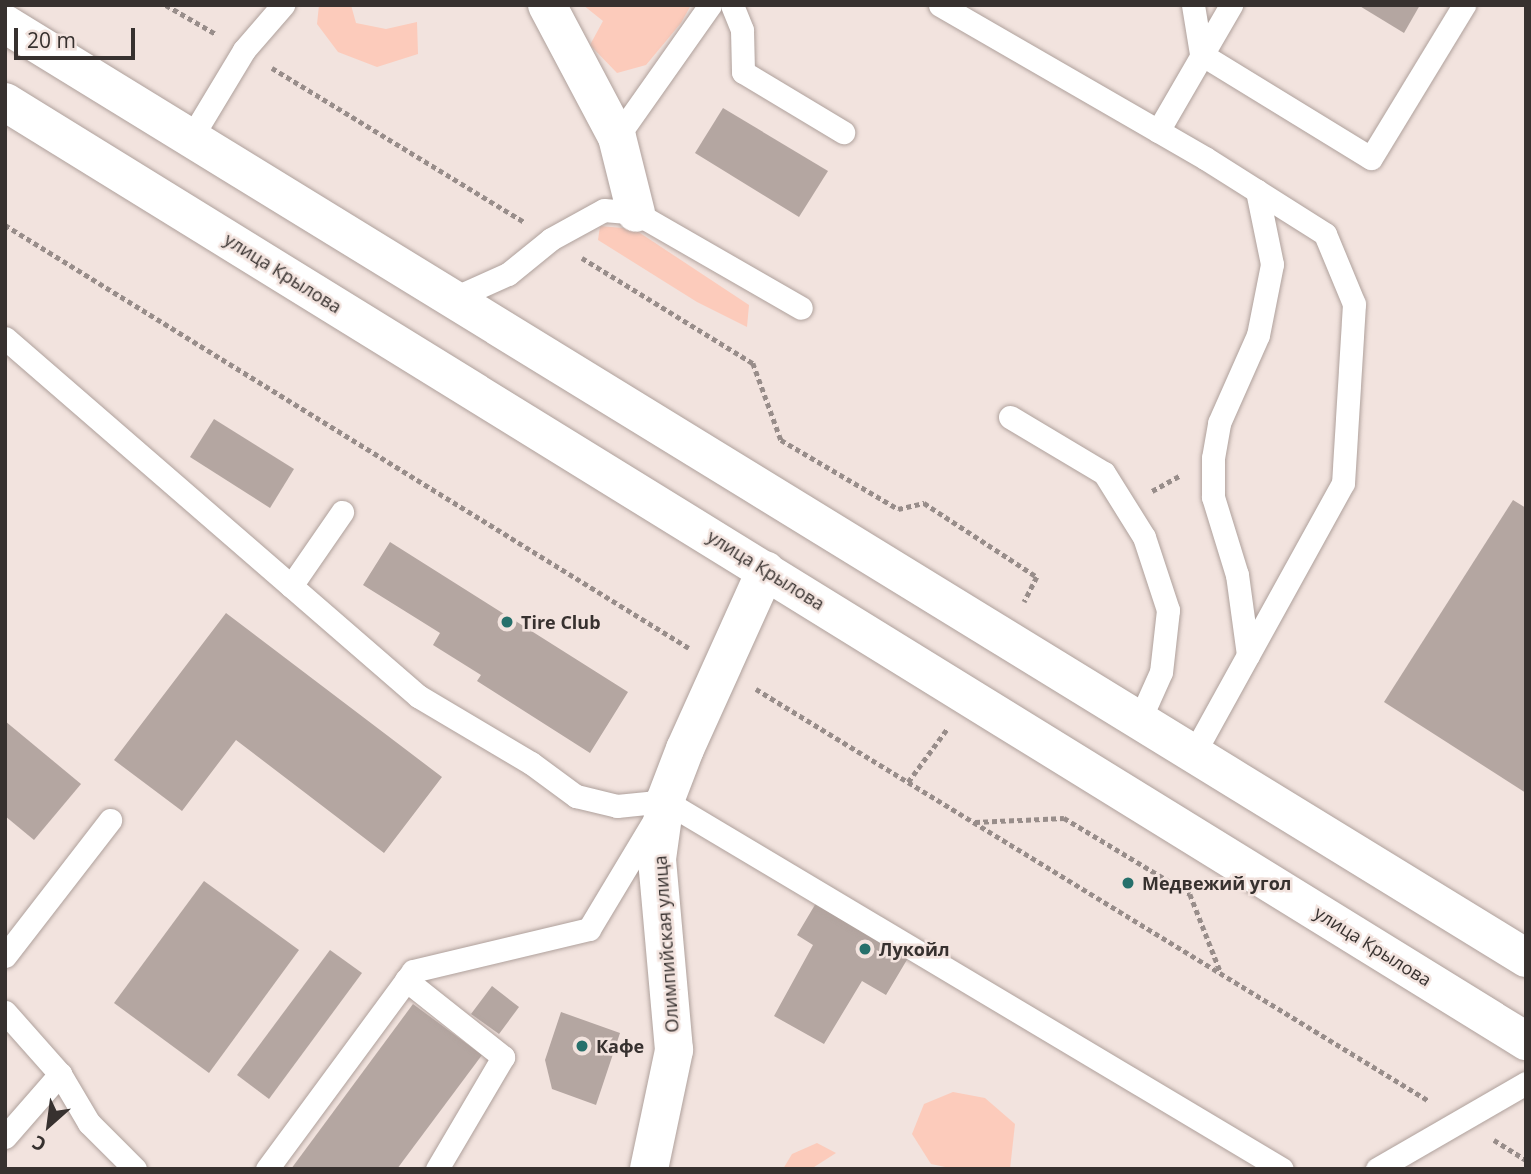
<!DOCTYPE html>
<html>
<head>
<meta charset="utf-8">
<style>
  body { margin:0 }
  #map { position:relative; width:1531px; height:1174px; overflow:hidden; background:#f2e3de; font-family:"Open Sans",sans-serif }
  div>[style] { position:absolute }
  .green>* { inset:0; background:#fccbbb }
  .building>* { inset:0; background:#b4a6a1 }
  .path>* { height:4.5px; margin-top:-2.25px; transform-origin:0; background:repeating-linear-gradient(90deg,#988d8a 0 5px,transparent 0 8.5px) }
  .roads { filter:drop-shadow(0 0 2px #afa19c) drop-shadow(0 0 2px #afa19c) }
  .service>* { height:23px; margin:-11.5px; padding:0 11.5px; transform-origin:11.5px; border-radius:11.5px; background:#fff }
  .minor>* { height:38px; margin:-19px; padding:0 19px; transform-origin:19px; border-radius:19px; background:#fff }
  .primary>* { height:38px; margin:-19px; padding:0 19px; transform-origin:19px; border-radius:19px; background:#fff }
  .dots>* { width:19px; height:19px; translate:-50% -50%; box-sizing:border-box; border:4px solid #f2e3de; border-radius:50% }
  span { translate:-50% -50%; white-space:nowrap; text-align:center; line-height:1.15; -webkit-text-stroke:5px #f2e3de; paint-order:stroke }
  .street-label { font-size:18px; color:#37312f }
  .poi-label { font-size:18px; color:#37312f; font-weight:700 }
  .left { translate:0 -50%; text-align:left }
  .frame { position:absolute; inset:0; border:7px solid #37312f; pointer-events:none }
  .north { position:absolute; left:14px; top:1090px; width:70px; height:70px; -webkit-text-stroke:5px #f2e3de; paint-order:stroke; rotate:208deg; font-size:19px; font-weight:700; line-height:28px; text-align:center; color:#37312f }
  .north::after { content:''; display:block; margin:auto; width:24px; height:32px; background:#37312f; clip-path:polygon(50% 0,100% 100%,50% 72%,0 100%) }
  .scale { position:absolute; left:14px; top:28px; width:121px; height:32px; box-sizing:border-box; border:4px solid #37312f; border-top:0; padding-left:9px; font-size:21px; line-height:24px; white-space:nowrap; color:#37312f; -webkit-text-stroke:5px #f2e3de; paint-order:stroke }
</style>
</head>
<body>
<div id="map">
  <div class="green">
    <div style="clip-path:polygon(319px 5px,351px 5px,356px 23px,386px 29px,417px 22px,418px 54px,377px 67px,338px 52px,317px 24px)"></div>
    <div style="clip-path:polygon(583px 5px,691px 5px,681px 23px,646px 65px,617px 73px,590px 45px,603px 21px)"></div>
    <div style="clip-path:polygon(600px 226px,634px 229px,749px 305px,747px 327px,697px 302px,598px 240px)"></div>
    <div style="clip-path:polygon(953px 1092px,985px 1098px,1015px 1124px,1010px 1169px,955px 1169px,931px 1164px,912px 1134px,924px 1104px)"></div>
    <div style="clip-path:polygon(817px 1143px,836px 1153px,811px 1169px,783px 1169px,792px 1154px)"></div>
  </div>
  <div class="building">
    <div style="clip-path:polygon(1358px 5px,1420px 5px,1404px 33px)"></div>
    <div style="clip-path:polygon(723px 108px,828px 171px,799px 217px,695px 153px)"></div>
    <div style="clip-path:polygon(214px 419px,294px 469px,270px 508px,190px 457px)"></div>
    <div style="clip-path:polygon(1513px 500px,1526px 508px,1526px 793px,1384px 702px)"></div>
    <div style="clip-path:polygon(390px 542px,628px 692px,590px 753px,477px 681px,481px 675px,433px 645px,440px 633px,363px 585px)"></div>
    <div style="clip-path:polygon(226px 613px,442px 777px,384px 853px,236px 740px,182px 811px,114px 760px)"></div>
    <div style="clip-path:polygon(5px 721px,81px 784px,34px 840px,5px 816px)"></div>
    <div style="clip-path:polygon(204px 881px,299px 950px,209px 1073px,114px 1003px)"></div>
    <div style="clip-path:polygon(822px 893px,914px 948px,886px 995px,862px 981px,824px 1044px,774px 1016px,813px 945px,797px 935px)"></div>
    <div style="clip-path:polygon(330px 950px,362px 973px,269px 1099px,237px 1075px)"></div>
    <div style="clip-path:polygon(492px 986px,519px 1007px,499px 1034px,471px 1014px)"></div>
    <div style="clip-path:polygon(413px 1004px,482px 1055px,397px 1169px,291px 1169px)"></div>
    <div style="clip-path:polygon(561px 1012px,620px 1033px,596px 1105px,552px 1089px,545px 1060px)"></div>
  </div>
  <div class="path">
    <div style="left:166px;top:5px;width:58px;rotate:30.1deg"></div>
    <div style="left:272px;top:68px;width:295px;rotate:31.4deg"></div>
    <div style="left:5px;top:225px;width:804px;rotate:31.73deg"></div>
    <div style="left:582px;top:258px;width:201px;rotate:31.6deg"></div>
    <div style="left:753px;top:363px;width:82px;rotate:70deg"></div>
    <div style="left:781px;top:440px;width:136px;rotate:30.5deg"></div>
    <div style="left:898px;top:509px;width:27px;rotate:-13deg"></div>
    <div style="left:924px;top:503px;width:135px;rotate:33.2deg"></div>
    <div style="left:1037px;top:577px;width:28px;rotate:117deg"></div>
    <div style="left:1152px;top:491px;width:33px;rotate:-29deg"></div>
    <div style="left:756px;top:689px;width:789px;rotate:31.47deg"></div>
    <div style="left:908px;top:782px;width:66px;rotate:-53.7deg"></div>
    <div style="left:975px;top:822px;width:89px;rotate:-2.6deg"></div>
    <div style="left:1064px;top:818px;width:147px;rotate:31.1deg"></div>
    <div style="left:1190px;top:894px;width:85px;rotate:68.6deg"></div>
    <div style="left:1494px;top:1140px;width:38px;rotate:32deg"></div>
  </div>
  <div class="roads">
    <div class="service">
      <div style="left:732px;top:5px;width:27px;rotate:68deg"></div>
      <div style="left:742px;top:30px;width:42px;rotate:88.6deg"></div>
      <div style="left:743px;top:72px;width:117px;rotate:31deg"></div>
      <div style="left:940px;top:5px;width:306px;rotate:30deg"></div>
      <div style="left:1205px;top:158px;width:142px;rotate:32.3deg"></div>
      <div style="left:1325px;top:234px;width:76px;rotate:67.5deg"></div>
      <div style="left:1354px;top:304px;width:179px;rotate:93.5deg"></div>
      <div style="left:1343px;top:483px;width:308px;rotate:118.9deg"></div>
      <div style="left:1193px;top:5px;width:50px;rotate:80.7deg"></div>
      <div style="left:1201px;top:54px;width:199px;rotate:31.5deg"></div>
      <div style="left:1371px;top:158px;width:179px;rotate:-58.7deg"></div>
      <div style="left:1158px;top:131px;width:146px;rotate:-59.9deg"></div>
      <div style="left:617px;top:137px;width:161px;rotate:-54.8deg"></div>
      <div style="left:191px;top:138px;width:103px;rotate:-58.9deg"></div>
      <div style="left:244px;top:50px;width:60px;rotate:-49.1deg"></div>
      <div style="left:452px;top:299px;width:61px;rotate:-24.1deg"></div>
      <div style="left:508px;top:274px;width:55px;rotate:-39.1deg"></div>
      <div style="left:551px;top:239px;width:60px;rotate:-28.7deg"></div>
      <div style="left:604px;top:210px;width:32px;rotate:5deg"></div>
      <div style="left:636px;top:213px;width:190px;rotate:29.9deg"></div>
      <div style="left:5px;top:338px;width:547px;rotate:40.92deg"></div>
      <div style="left:418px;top:696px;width:131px;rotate:30.7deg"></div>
      <div style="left:531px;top:763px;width:56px;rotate:36.3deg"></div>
      <div style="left:576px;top:796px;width:42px;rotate:13.7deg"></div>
      <div style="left:617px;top:806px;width:48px;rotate:-5.9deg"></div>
      <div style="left:665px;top:801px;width:718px;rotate:30.81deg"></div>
      <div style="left:1010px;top:417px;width:109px;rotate:30.8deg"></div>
      <div style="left:1104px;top:473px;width:75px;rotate:58deg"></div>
      <div style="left:1144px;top:537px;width:77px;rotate:71.8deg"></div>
      <div style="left:1168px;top:610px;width:62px;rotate:96.4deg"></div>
      <div style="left:1161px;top:672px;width:51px;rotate:114.1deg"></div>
      <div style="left:291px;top:586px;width:90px;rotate:-55.4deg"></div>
      <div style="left:1248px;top:655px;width:81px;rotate:-97.8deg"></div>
      <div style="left:1237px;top:575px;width:82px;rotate:-107.1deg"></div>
      <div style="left:1213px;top:497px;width:39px;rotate:-90deg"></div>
      <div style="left:1213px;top:458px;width:36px;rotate:-80deg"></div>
      <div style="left:1219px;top:423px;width:96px;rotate:-66.1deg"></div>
      <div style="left:1258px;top:335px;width:72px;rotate:-78.8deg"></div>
      <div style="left:1272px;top:264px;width:75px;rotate:-101.6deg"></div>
      <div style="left:5px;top:956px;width:172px;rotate:-52.3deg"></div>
      <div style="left:406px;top:980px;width:124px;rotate:38.4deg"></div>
      <div style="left:503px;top:1057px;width:130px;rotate:120.5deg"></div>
      <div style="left:5px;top:1012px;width:83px;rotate:48.4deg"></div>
      <div style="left:5px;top:1137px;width:84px;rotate:-48.9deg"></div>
      <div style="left:60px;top:1074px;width:57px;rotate:59.4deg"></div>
      <div style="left:89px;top:1123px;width:65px;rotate:45deg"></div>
      <div style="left:267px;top:1169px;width:246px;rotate:-53.6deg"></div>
      <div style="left:413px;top:971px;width:181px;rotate:-13.4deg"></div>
      <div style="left:589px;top:929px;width:128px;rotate:-59deg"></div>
      <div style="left:1377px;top:1169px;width:172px;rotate:-30deg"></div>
    </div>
    <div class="minor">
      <div style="left:547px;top:5px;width:149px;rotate:62.1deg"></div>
      <div style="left:617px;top:137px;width:78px;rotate:76deg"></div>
      <div style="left:649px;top:1169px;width:122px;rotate:-78.1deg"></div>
      <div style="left:674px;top:1050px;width:192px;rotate:-95.1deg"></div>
      <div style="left:657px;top:859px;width:59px;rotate:-82.1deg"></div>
      <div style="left:665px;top:801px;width:56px;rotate:-69deg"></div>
      <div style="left:685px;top:749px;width:196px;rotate:-65.7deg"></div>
    </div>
    <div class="primary">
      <div style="left:5px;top:24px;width:1785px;rotate:31.55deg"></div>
      <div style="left:5px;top:102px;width:1788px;rotate:31.69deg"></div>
    </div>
  </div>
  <div class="dots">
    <div style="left:507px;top:622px;background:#26706b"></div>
    <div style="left:1128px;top:883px;background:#26706b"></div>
    <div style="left:865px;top:949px;background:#26706b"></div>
    <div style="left:582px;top:1046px;background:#26706b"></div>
  </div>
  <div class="street-label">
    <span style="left:283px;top:273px;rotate:32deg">улица Крылова</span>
    <span style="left:766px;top:570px;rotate:32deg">улица Крылова</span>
    <span style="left:666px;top:944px;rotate:-94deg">Олимпийская улица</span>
    <span style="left:1373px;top:946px;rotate:32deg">улица Крылова</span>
  </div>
  <div class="poi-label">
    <span class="left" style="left:521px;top:622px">Tire Club</span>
    <span class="left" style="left:1142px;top:883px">Медвежий угол</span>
    <span class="left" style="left:879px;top:949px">Лукойл</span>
    <span class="left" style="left:596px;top:1046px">Кафе</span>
  </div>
  <div class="frame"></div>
  <div class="north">С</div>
  <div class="scale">20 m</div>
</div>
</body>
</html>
